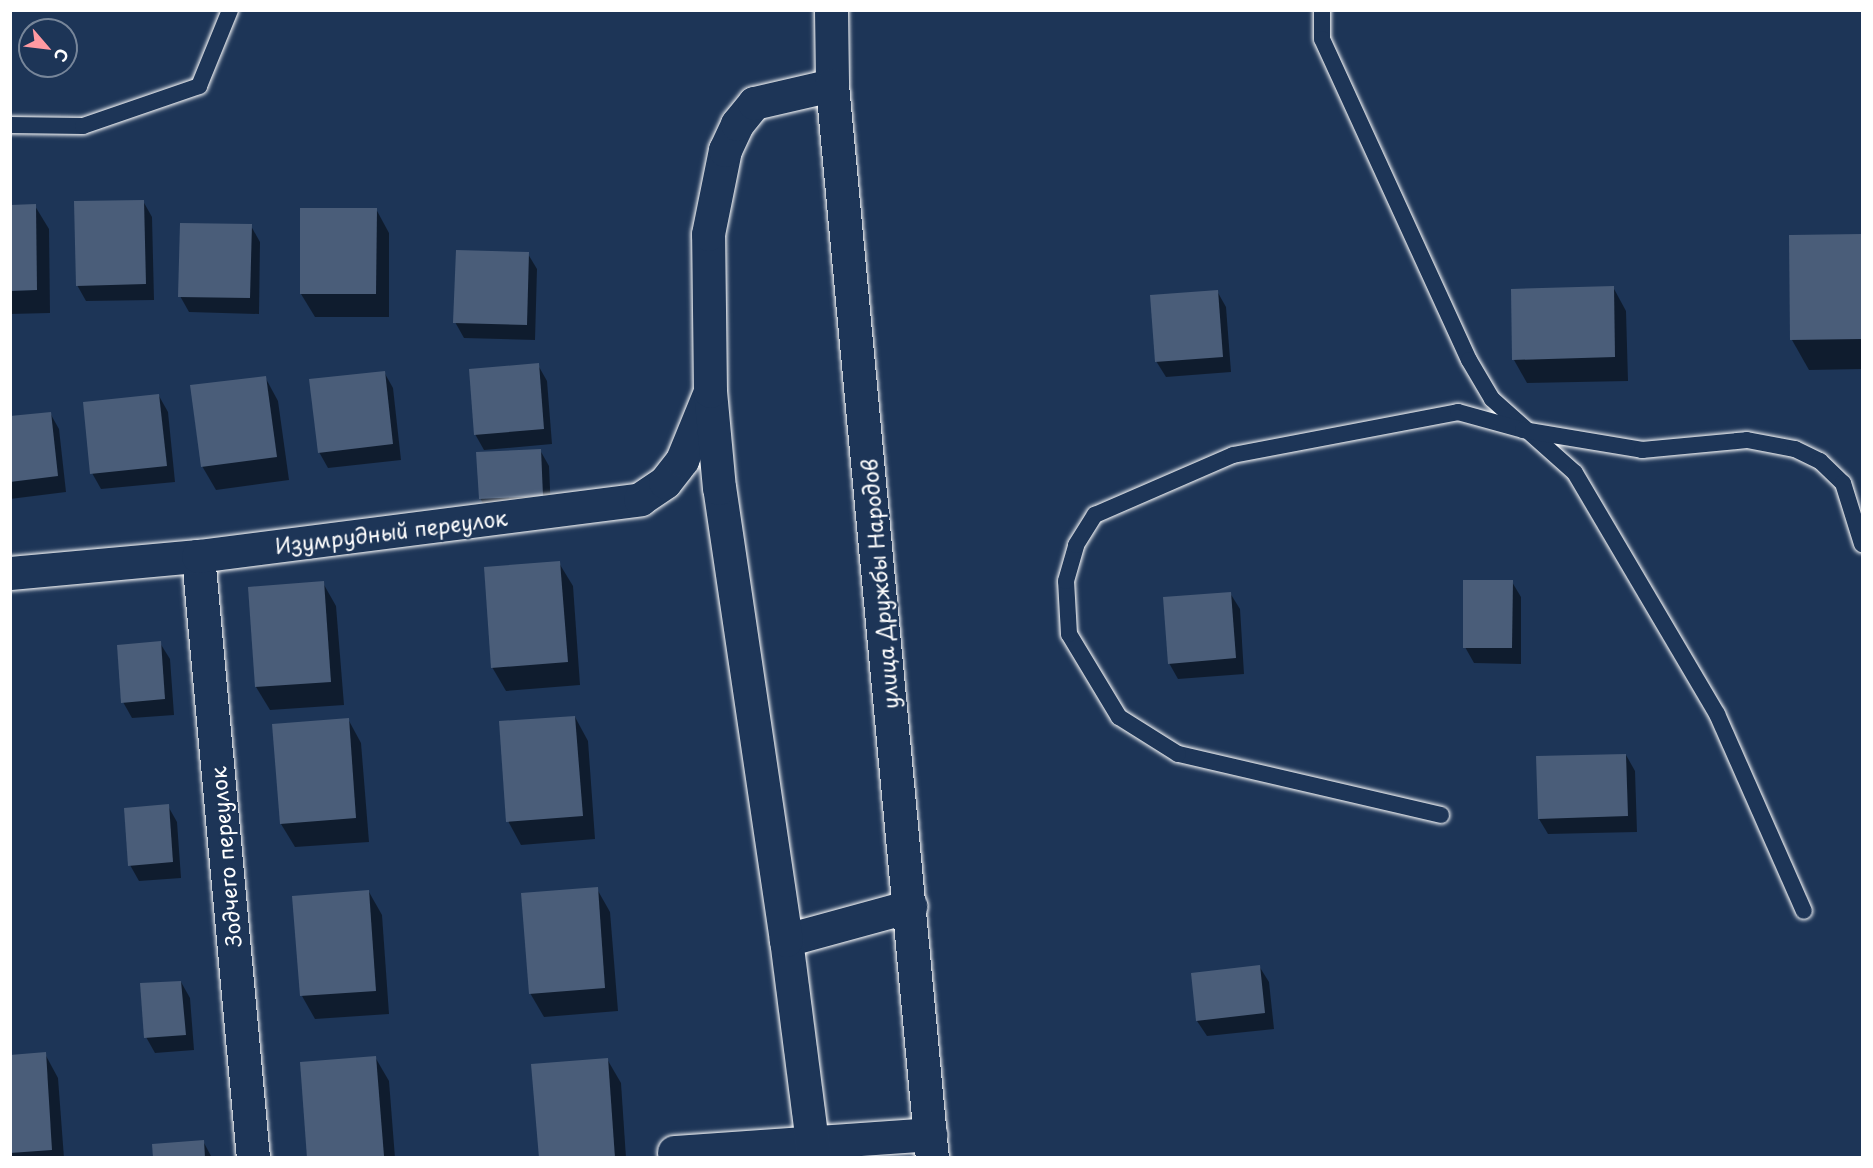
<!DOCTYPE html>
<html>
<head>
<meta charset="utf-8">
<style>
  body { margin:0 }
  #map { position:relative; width:1873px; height:1168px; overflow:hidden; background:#1d3557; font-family:"Playpen Sans",sans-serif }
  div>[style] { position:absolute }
  .shadow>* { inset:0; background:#0007 }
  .building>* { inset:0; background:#4a5d79 }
  .roads { filter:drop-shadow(0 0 2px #fff) drop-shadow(0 0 2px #fff) }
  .lane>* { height:16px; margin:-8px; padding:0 8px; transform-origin:8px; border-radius:8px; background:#1d3557 }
  .street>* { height:33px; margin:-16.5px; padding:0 16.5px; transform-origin:16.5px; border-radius:16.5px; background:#1d3557 }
  .secondary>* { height:33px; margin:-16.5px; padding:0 16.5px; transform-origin:16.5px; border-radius:16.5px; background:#1d3557 }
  span { translate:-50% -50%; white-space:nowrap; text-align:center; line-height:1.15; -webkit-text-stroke:4.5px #1d3557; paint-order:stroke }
  .street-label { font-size:21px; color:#fff }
  .frame { position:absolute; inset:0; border:12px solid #fff; pointer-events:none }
  .north { position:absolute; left:18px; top:18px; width:60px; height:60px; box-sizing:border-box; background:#1d3557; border:2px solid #77869a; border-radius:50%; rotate:118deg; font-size:16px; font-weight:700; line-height:24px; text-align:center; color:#fff }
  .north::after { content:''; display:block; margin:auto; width:21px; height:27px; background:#ff9aa2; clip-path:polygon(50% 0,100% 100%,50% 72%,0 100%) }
</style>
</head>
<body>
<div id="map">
  <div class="shadow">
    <div style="clip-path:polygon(143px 201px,152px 217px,154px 300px,86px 301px,77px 285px)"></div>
    <div style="clip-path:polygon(10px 206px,35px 206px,49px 229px,50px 313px,10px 314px)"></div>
    <div style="clip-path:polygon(376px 209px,389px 233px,389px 317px,315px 317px,301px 294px)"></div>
    <div style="clip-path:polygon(251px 226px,260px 242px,259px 314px,189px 312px,180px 296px)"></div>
    <div style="clip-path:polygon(1862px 236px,1862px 369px,1809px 370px,1792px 340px,1790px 237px)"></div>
    <div style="clip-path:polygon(528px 254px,537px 269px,535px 340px,464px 338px,455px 322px)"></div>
    <div style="clip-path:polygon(1613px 287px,1626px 311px,1628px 381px,1527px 383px,1514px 360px)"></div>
    <div style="clip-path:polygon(1217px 291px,1226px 307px,1231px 372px,1166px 377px,1156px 361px)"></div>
    <div style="clip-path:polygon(538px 365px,547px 381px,552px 444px,484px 450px,475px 434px)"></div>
    <div style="clip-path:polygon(384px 372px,393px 388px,401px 460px,328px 468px,319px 452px)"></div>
    <div style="clip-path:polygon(265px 377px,278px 401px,289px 480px,216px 490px,202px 466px)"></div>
    <div style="clip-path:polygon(159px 396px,168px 412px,175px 482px,101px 489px,92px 473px)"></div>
    <div style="clip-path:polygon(50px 413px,59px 429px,66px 492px,10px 499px,10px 418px)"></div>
    <div style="clip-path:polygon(540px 450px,549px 466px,551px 511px,489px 514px,480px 498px)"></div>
    <div style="clip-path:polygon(559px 563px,573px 586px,580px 685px,506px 691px,492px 667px)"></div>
    <div style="clip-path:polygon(1512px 582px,1521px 597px,1521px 664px,1474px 663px,1465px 647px)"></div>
    <div style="clip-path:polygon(323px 583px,336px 606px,344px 705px,270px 710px,256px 687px,249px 588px)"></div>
    <div style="clip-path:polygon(1230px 593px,1240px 609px,1244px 674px,1178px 679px,1169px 663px)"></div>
    <div style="clip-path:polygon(160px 643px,170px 659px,174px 715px,132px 718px,123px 702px)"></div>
    <div style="clip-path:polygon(575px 717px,588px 741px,595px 839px,521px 845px,508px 821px)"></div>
    <div style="clip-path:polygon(348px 719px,361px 743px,369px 842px,295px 847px,281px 824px)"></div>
    <div style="clip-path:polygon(1626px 755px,1635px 771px,1637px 832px,1548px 834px,1539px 819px)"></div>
    <div style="clip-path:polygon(168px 806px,177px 822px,181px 878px,139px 881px,130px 865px)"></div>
    <div style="clip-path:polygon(597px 889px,610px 912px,618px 1011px,544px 1017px,530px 993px)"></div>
    <div style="clip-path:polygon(369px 892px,382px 915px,389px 1014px,315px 1019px,302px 996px)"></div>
    <div style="clip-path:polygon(1259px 966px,1269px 982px,1274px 1029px,1207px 1036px,1197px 1021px)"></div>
    <div style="clip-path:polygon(181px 982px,190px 998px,194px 1050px,155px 1053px,146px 1037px)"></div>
    <div style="clip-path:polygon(45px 1054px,58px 1078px,64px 1158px,10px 1158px,10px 1056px)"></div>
    <div style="clip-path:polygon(375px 1057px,389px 1081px,395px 1158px,309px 1158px)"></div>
    <div style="clip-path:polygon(607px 1059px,621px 1083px,626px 1158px,540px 1158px)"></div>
    <div style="clip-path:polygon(203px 1141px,212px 1158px,154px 1158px)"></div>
  </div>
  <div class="building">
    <div style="clip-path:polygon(144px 200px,146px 284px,76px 286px,74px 201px)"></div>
    <div style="clip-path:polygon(36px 204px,37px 290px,10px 291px,10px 205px)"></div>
    <div style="clip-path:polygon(300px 208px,377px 208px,376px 294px,300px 294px)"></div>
    <div style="clip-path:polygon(180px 223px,252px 224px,250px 298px,178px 297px)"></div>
    <div style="clip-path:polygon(1862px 234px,1862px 339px,1790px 340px,1789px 235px)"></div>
    <div style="clip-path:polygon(456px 250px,529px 252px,527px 325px,453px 323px)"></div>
    <div style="clip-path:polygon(1614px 286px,1615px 357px,1512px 360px,1511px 289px)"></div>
    <div style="clip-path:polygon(1218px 290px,1223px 357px,1155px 362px,1150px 295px)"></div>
    <div style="clip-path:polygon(539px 363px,544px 429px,474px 435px,469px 369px)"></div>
    <div style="clip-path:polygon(385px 371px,393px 444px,318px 453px,309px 379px)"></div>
    <div style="clip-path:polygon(266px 376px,277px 457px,201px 467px,190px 385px)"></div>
    <div style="clip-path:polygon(159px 394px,167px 466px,90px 474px,83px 402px)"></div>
    <div style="clip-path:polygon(51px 412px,58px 476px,10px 482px,10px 416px)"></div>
    <div style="clip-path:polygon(541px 449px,543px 496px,479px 499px,476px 452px)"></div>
    <div style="clip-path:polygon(560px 561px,568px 662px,491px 668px,484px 567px)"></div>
    <div style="clip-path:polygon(1463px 580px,1513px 580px,1512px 648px,1463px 648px)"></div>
    <div style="clip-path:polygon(324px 581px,331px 682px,255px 687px,248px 587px)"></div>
    <div style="clip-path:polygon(1231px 592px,1236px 658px,1168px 664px,1163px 597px)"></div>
    <div style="clip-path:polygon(161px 641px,165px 699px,121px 703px,117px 645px)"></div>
    <div style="clip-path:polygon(575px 716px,583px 816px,506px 822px,499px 721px)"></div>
    <div style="clip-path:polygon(349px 718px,356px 818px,280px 824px,272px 724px)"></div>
    <div style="clip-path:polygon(1626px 754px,1628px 816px,1538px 819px,1536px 756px)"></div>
    <div style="clip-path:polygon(169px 804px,173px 862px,128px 866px,124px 808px)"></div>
    <div style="clip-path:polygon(598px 887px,605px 988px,529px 994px,521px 893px)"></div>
    <div style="clip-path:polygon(369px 890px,376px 991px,300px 996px,292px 896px)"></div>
    <div style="clip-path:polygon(1260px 965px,1265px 1013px,1196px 1021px,1191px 973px)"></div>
    <div style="clip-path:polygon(181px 981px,186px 1035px,144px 1038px,140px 983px)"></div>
    <div style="clip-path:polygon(46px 1052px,52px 1150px,10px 1153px,10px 1055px)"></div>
    <div style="clip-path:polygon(376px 1056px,384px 1156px,307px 1158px,300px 1062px)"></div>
    <div style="clip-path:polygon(608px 1058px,615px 1158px,539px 1158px,531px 1064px)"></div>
    <div style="clip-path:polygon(204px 1140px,205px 1158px,153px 1158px,152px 1144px)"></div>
  </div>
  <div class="roads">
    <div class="lane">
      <div style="left:1322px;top:10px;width:29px;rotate:90deg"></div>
      <div style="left:1322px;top:39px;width:353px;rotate:65.4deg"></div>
      <div style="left:1469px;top:360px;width:45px;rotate:59.5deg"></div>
      <div style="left:1492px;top:399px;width:111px;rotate:41.7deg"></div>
      <div style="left:1575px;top:473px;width:280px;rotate:59.5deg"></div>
      <div style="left:1717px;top:714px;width:215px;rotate:66.2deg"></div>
      <div style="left:10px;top:125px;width:73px;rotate:0.8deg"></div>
      <div style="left:83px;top:126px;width:123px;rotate:-19deg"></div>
      <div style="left:199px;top:86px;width:82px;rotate:-67.8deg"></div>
      <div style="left:1441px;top:815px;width:270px;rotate:-166.9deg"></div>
      <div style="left:1178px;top:754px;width:70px;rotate:-147.9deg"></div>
      <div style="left:1119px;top:717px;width:97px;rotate:-121.1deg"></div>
      <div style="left:1069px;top:634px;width:53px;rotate:-93.2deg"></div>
      <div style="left:1066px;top:581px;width:37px;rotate:-74deg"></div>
      <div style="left:1076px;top:545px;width:36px;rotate:-58deg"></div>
      <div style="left:1095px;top:515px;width:150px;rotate:-23.5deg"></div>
      <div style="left:1233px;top:455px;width:229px;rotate:-10.8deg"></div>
      <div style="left:1458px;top:412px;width:67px;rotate:15.5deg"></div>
      <div style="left:1523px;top:430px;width:121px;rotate:9.5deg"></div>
      <div style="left:1642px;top:450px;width:105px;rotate:-5.4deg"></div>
      <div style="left:1747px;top:440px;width:49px;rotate:10.6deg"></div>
      <div style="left:1795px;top:449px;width:28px;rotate:26deg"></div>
      <div style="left:1820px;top:461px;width:32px;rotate:44deg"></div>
      <div style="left:1843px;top:483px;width:64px;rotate:72.7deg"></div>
    </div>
    <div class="street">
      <div style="left:198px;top:556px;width:605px;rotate:84.78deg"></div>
      <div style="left:10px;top:573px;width:189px;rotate:-5.2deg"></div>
      <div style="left:198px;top:556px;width:446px;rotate:-7.3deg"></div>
      <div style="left:640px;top:499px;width:30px;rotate:-34deg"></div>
      <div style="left:665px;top:482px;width:28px;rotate:-52deg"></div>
      <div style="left:682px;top:460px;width:71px;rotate:-67.8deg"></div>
      <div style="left:786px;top:940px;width:129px;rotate:-15.3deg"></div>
      <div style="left:674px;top:1152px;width:257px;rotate:-4deg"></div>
      <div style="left:814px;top:1158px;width:220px;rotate:-97.3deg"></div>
      <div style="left:786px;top:940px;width:457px;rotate:-98.4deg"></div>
      <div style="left:719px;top:488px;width:97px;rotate:-95.3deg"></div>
      <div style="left:710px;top:391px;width:157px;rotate:-90.7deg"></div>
      <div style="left:708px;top:234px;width:86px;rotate:-78.6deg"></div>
      <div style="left:725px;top:150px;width:29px;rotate:-65deg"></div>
      <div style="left:737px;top:124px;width:27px;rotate:-51deg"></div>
      <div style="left:754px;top:103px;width:80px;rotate:-13deg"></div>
    </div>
    <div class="secondary">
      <div style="left:831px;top:10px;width:75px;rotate:89.2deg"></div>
      <div style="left:832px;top:85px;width:1078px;rotate:84.68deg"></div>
    </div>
  </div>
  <div class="street-label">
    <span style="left:391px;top:531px;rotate:-7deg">Изумрудный переулок</span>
    <span style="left:879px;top:584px;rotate:-95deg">улица Дружбы Народов</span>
    <span style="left:225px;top:857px;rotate:-95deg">Зодчего переулок</span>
  </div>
  <div class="frame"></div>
  <div class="north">С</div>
</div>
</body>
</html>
